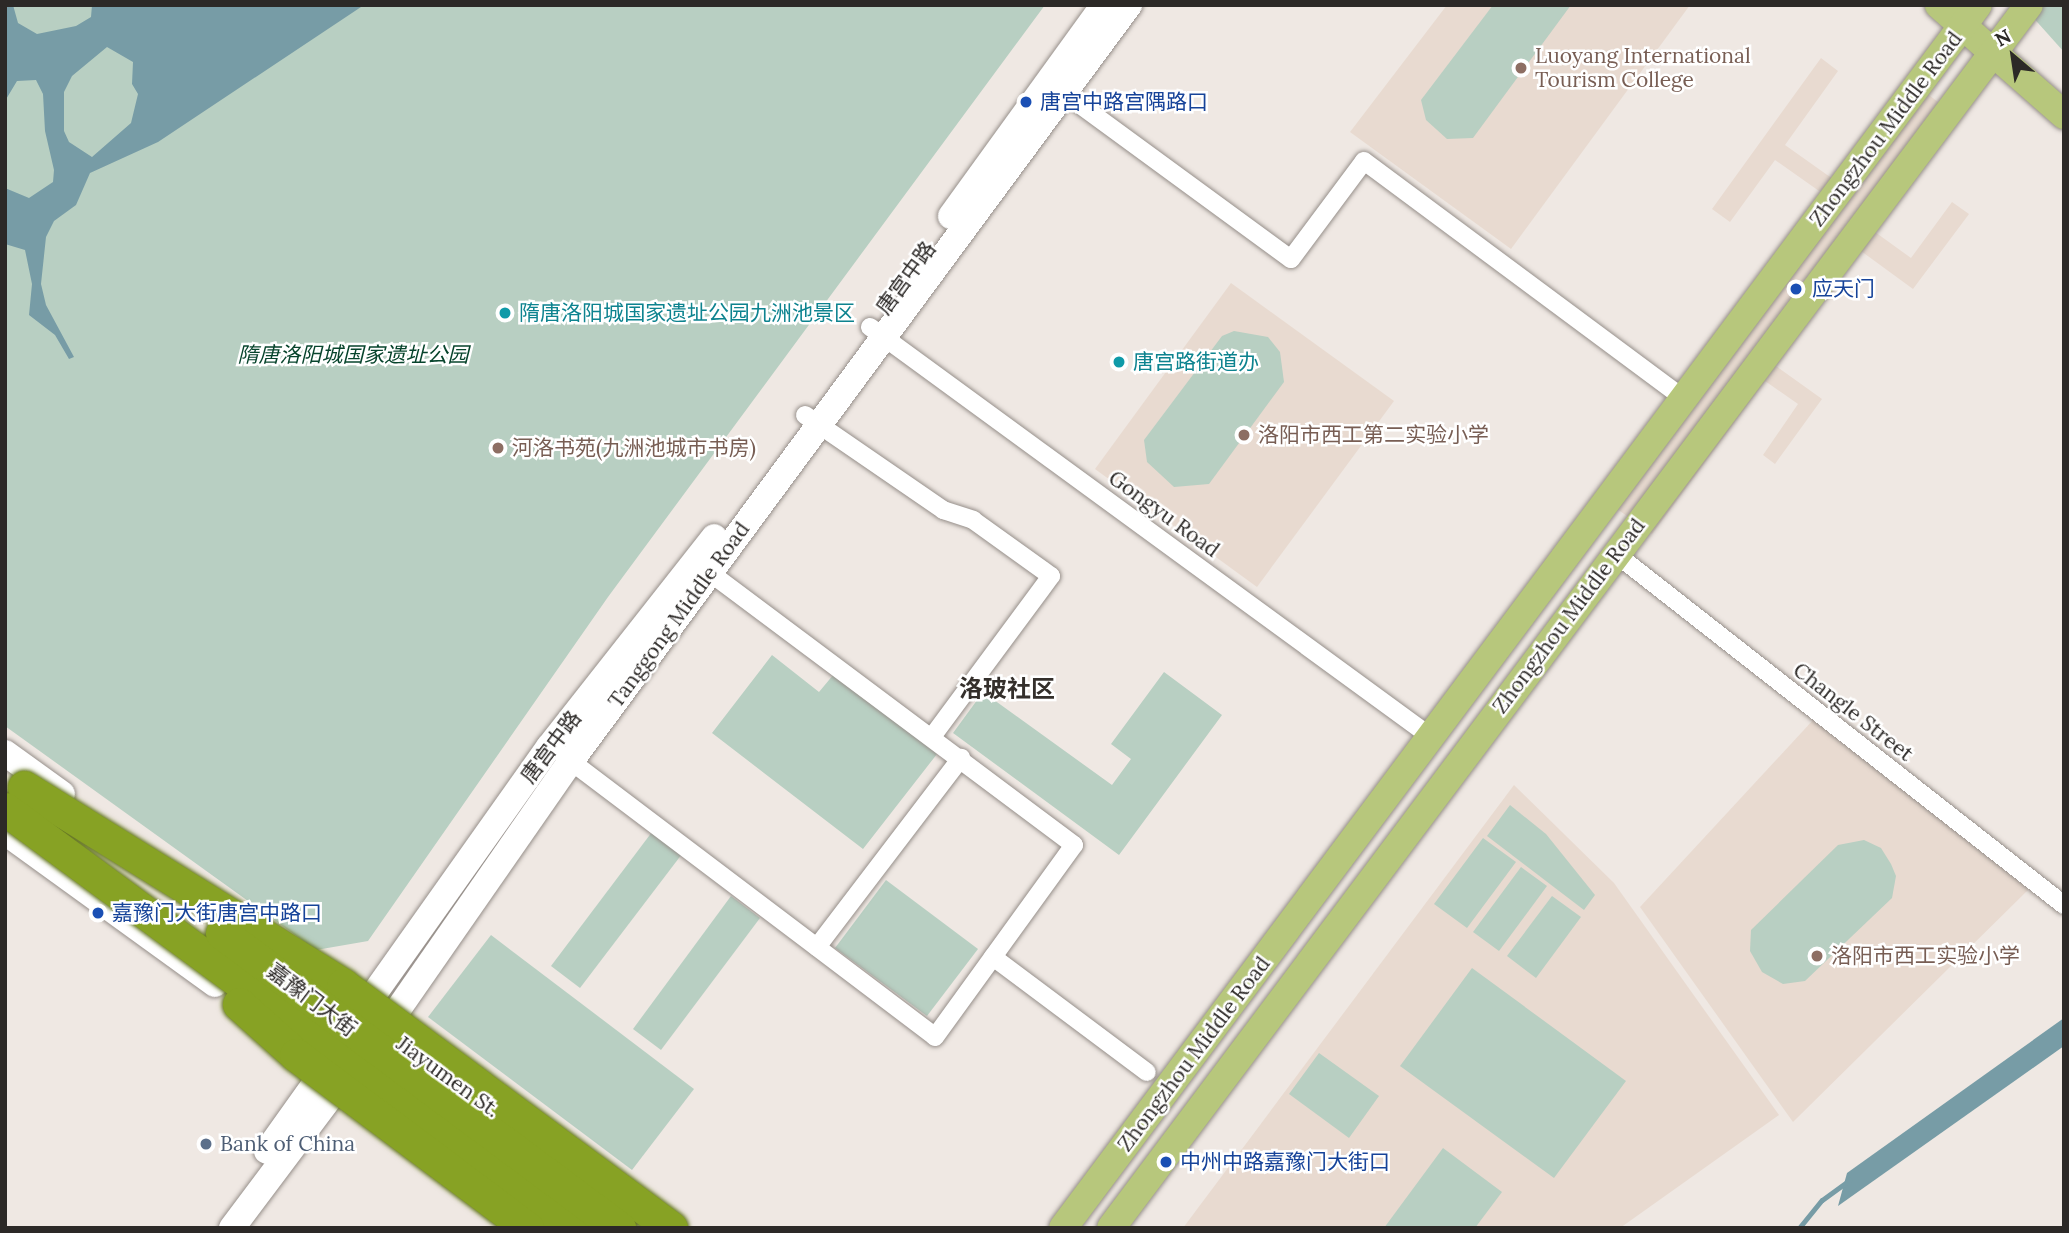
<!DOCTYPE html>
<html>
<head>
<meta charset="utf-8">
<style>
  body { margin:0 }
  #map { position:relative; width:2069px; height:1233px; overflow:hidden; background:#efe8e3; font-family:Lora,"Noto Sans SC",serif }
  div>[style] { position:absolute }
  .built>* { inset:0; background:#e8dad0 }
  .green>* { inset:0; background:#b8cfc2 }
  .water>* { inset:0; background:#779ca6 }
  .stream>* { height:5px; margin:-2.5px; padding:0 2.5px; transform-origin:2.5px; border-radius:2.5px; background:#779ca6 }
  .roads { filter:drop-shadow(0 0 2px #968f8a) drop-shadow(0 0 2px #968f8a) }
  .street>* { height:18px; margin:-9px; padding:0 9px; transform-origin:9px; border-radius:9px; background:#fff }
  .secondary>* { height:26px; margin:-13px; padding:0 13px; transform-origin:13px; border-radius:13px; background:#fff }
  .primary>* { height:28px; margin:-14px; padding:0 14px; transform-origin:14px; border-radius:14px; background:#b7c77c }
  .bridges { filter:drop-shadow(0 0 2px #677825) drop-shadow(0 0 2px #677825) }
  .highway-bridge>* { height:33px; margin:-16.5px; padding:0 16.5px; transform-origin:16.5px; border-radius:16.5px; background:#87a224 }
  .dots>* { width:19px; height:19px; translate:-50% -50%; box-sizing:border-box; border:4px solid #fff; border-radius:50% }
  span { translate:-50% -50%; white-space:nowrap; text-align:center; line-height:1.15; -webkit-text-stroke:5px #fff; paint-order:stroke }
  .education-label { font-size:21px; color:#785e54 }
  .left { translate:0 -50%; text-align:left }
  .transit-label { font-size:21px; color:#164399 }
  .street-label { font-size:21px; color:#2c2927 }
  .culture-label { font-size:21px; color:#0d838f }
  .park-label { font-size:21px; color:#07442c; font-style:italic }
  .service-label { font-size:21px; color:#4e5e75 }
  .quarter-label { font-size:24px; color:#342f2b; font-weight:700 }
  .frame { position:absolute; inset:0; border:7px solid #2c2927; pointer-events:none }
  .north { position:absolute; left:1978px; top:21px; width:70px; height:70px; -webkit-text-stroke:5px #fff; paint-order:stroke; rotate:331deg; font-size:19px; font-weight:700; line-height:28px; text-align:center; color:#2c2927 }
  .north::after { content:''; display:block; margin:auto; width:24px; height:32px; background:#2c2927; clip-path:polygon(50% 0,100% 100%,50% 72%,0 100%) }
</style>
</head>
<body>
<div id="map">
  <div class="built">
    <div style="clip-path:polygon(1447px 5px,1690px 5px,1511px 249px,1350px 132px)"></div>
    <div style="clip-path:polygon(1821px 58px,1838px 71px,1785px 145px,1847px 189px,1921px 89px,1959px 118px,1875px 232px,1911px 258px,1952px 202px,1969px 214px,1913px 289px,1861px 251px,1776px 366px,1822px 399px,1775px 464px,1763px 455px,1798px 404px,1765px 381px,1652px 534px,1613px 506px,1836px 203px,1775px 160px,1730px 222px,1712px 209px)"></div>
    <div style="clip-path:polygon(1231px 283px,1394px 401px,1257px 587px,1095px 469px)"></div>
    <div style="clip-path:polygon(1814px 719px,2029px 889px,1793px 1122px,1640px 907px)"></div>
    <div style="clip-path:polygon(1514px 785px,1614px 883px,1779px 1115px,1620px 1228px,1183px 1228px)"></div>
  </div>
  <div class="green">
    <div style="clip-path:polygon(5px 5px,1045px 5px,608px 597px,368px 941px,316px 950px,5px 726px)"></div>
    <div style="clip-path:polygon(1493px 5px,1571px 5px,1473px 138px,1447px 139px,1426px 120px,1421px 100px)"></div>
    <div style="clip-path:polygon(2022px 5px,2064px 5px,2064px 52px)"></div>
    <div style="clip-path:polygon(1234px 331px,1268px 337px,1280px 352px,1284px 382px,1209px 484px,1174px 487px,1147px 462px,1144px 440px,1222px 336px)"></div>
    <div style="clip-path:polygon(772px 655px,819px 692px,834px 674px,937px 754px,863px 849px,712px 733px)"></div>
    <div style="clip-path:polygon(1164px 672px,1222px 715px,1119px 855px,953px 733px,983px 692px,1112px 785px,1131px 759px,1111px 744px)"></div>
    <div style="clip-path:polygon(1510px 805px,1546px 834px,1595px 895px,1584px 910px,1487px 836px)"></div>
    <div style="clip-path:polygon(652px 832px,682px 854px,580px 988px,551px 966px)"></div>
    <div style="clip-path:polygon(1483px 838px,1516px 862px,1467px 928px,1434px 904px)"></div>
    <div style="clip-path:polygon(1864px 840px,1881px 848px,1891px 864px,1896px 876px,1892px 898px,1805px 981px,1783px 984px,1762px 972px,1750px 951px,1751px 930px,1838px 845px)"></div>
    <div style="clip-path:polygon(1521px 867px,1547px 886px,1499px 951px,1473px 932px)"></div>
    <div style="clip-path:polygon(886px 880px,978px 949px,927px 1016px,835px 948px)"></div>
    <div style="clip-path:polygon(731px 896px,760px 918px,661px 1050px,633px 1029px)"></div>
    <div style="clip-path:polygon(1552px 896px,1581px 917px,1536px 978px,1507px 956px)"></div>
    <div style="clip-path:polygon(491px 935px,694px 1089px,632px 1170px,428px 1017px)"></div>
    <div style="clip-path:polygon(1472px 968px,1626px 1081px,1554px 1178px,1400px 1066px)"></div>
    <div style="clip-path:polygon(1319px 1053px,1379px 1096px,1349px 1138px,1289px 1094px)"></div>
    <div style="clip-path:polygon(1443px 1148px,1502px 1192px,1475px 1228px,1384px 1228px)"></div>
  </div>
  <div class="water">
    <div style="clip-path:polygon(evenodd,5px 5px,13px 5px,18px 23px,37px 34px,76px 26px,91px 17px,92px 5px,364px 5px,158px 142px,90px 173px,76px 205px,54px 221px,46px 237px,41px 284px,46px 305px,74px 357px,69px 359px,55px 335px,29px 315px,32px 284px,25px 250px,5px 244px,5px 188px,29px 198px,53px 182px,54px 170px,45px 131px,43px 94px,36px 80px,17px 81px,5px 101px,5px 5px,107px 47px,133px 62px,132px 84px,138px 94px,131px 123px,92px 157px,69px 142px,64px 131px,64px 92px,72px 76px,107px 47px)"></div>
    <div style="clip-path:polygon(2064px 1018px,2064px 1046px,1838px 1206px,1847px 1173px)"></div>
  </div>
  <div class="stream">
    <div style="left:1799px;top:1228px;width:36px;rotate:-51deg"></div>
    <div style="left:1822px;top:1200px;width:34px;rotate:-36deg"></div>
  </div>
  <div class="roads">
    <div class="street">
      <div style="left:1064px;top:93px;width:281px;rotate:36.2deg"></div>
      <div style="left:1291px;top:259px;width:122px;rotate:-53.3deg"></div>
      <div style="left:1364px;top:161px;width:400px;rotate:36.6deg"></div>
      <div style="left:870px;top:327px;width:695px;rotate:36.16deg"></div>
      <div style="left:805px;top:415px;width:168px;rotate:34.5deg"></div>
      <div style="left:943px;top:510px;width:32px;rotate:18deg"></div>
      <div style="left:973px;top:520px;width:96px;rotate:35.7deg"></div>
      <div style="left:1051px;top:576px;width:200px;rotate:126.5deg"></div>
      <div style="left:1616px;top:554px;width:569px;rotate:38.08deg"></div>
      <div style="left:564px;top:756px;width:465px;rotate:37.1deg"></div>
      <div style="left:935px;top:1037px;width:237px;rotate:-54.1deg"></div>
      <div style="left:1074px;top:845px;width:462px;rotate:-143.2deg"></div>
      <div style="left:817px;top:947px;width:238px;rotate:-52.7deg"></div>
      <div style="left:993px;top:957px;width:192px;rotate:36.8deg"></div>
    </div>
    <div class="secondary">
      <div style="left:951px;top:216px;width:261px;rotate:-54.1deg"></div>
      <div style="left:5px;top:753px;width:70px;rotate:35.7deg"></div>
      <div style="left:5px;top:832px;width:259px;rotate:35.9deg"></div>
      <div style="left:357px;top:1018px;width:332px;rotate:-54.7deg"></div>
      <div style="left:549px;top:747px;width:267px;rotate:-51.8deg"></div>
      <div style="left:381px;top:1034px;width:333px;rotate:-55.2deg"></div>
      <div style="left:571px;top:761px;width:940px;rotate:-53.57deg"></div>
      <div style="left:267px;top:1151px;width:112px;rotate:-54.5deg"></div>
      <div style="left:232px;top:1228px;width:195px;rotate:-53.1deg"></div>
    </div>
    <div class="primary">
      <div style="left:1939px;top:5px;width:167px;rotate:41.3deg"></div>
      <div style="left:1063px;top:1228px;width:1527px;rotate:-53.2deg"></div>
      <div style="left:1111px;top:1228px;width:1529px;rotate:-53.11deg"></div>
    </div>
  </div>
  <div class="bridges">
    <div class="highway-bridge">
      <div style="left:24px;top:787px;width:375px;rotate:31.8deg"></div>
      <div style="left:343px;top:985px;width:408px;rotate:36.5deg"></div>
      <div style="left:5px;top:809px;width:706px;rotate:36.42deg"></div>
      <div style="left:222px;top:933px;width:495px;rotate:36.6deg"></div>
      <div style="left:239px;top:1004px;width:76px;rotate:41.8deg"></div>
      <div style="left:296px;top:1055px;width:289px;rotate:36.8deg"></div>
    </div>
  </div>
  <div class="dots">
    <div style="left:1521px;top:68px;background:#8d6e63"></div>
    <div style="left:1026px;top:102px;background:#1a4fb4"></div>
    <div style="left:1796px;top:289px;background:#1a4fb4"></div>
    <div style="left:505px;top:313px;background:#0f9aa8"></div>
    <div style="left:1119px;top:362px;background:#0f9aa8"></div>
    <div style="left:1244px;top:435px;background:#8d6e63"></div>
    <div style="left:498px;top:448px;background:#8d6e63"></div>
    <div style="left:98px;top:913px;background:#1a4fb4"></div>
    <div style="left:1817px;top:956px;background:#8d6e63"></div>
    <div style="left:206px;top:1144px;background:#5c6f8a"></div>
    <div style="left:1166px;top:1162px;background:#1a4fb4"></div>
  </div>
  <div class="education-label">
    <span class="left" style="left:1535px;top:68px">Luoyang International<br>Tourism College</span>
    <span class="left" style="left:1258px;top:435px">洛阳市西工第二实验小学</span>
    <span class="left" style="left:512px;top:448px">河洛书苑(九洲池城市书房)</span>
    <span class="left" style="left:1831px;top:956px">洛阳市西工实验小学</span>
  </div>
  <div class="transit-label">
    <span class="left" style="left:1040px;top:102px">唐宫中路宫隅路口</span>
    <span class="left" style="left:1812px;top:289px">应天门</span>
    <span class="left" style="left:112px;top:913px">嘉豫门大街唐宫中路口</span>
    <span class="left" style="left:1180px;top:1162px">中州中路嘉豫门大街口</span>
  </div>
  <div class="street-label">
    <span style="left:1886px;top:129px;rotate:-53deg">Zhongzhou Middle Road</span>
    <span style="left:906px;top:278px;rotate:-54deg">唐宫中路</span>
    <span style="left:1164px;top:514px;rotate:36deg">Gongyu Road</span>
    <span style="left:679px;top:615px;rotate:-54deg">Tanggong Middle Road</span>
    <span style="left:1569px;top:616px;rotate:-53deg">Zhongzhou Middle Road</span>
    <span style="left:1853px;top:712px;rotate:38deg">Changle Street</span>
    <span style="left:551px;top:747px;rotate:-53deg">唐宫中路</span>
    <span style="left:312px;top:1000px;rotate:37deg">嘉豫门大街</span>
    <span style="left:1194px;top:1054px;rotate:-53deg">Zhongzhou Middle Road</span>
    <span style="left:448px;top:1077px;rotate:36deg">Jiayumen St.</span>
  </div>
  <div class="culture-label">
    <span class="left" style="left:519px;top:313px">隋唐洛阳城国家遗址公园九洲池景区</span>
    <span class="left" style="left:1133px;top:362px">唐宫路街道办</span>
  </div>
  <div class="park-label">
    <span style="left:353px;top:355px">隋唐洛阳城国家遗址公园</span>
  </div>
  <div class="service-label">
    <span class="left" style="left:220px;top:1144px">Bank of China</span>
  </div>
  <div class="quarter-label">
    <span style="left:1007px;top:689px">洛玻社区</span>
  </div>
  <div class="frame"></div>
  <div class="north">N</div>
</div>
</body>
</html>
